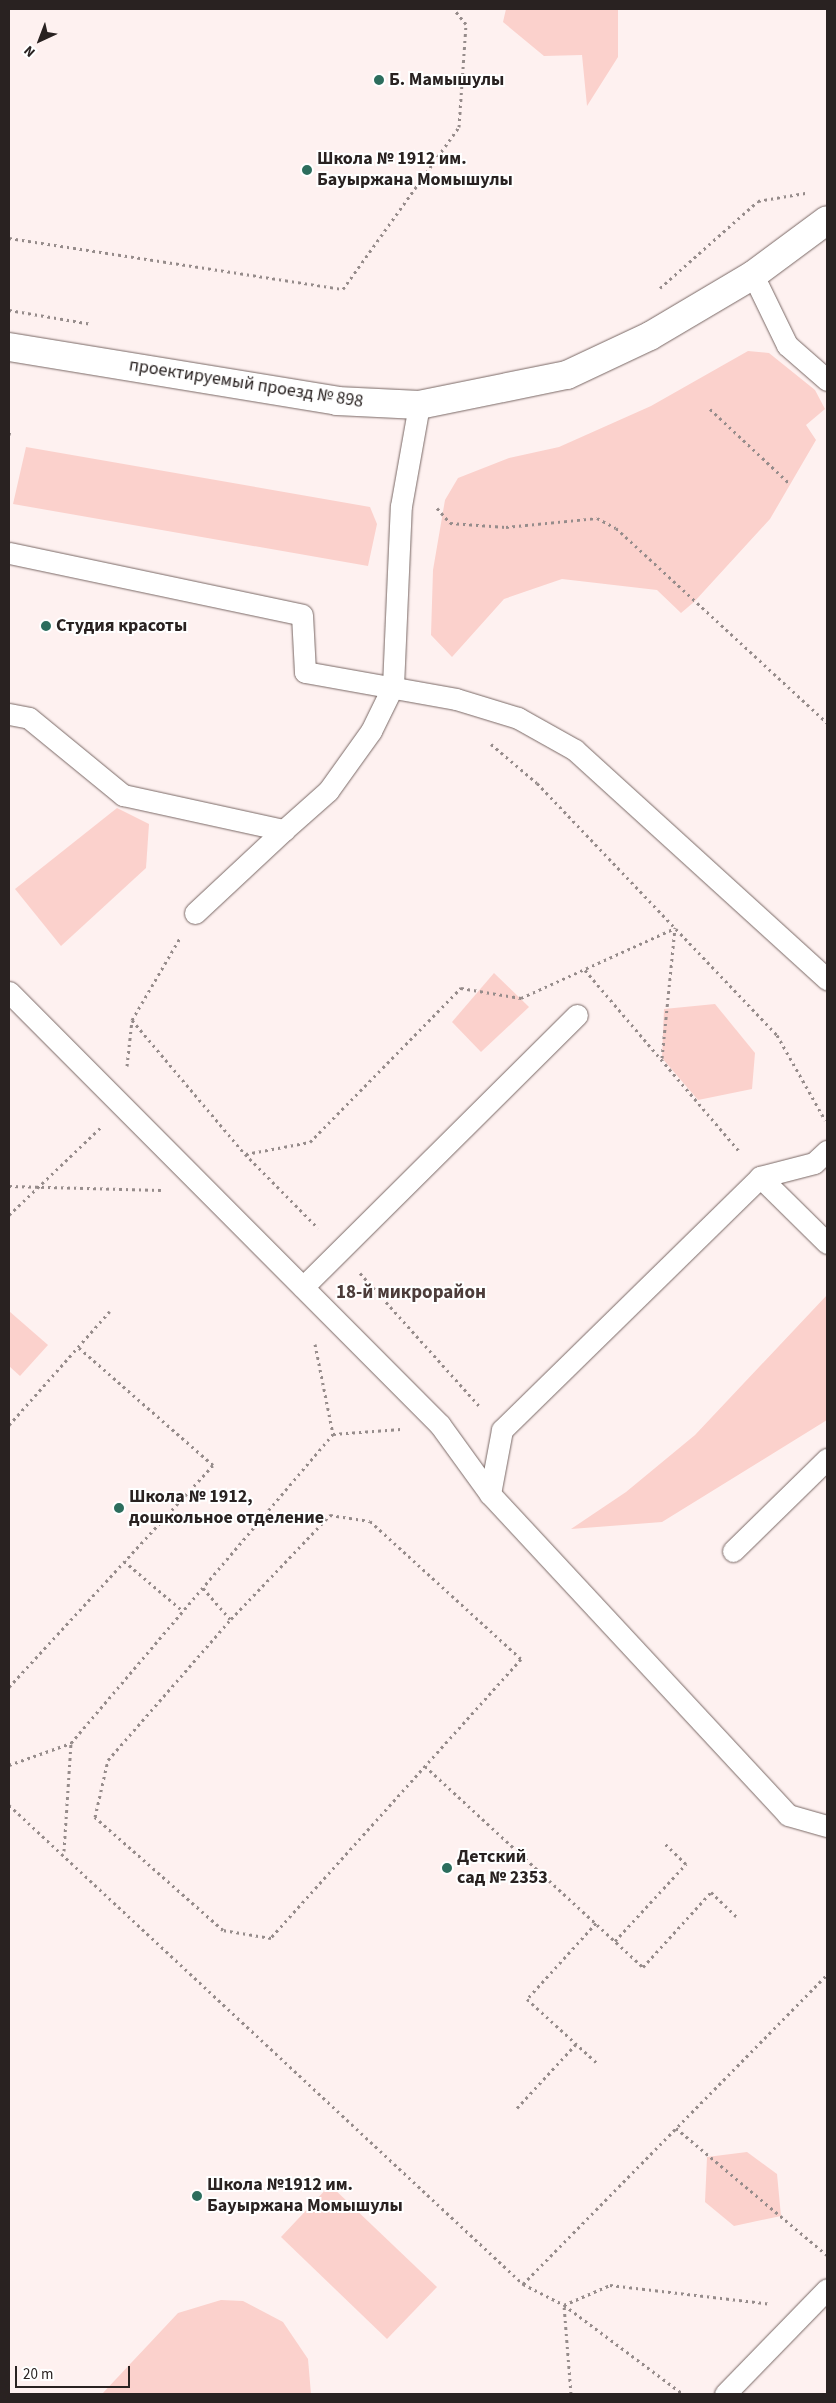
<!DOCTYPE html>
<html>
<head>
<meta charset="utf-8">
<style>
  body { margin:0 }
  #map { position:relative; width:836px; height:2403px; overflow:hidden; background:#fef1f0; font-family:"Source Sans 3",sans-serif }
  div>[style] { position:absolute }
  .green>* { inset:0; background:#fbd1cc }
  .path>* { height:3px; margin-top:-1.5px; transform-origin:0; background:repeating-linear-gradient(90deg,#968c8b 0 2.5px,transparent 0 6.5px) }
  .roads { filter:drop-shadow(0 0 1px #796865) drop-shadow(0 0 1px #796865) }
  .lane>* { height:21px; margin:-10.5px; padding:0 10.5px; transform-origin:10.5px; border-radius:10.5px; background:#fff }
  .secondary>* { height:28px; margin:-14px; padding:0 14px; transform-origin:14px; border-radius:14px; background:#fff }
  .dots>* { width:14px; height:14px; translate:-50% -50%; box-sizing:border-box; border:2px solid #fff; border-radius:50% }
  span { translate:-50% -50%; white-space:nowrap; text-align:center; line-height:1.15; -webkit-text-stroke:4px #fff; paint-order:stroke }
  .poi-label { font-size:18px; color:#292221; font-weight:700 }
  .left { translate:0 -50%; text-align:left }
  .street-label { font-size:18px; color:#292221 }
  .neighbourhood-label { font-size:19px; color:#4c3c3a; font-weight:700 }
  .frame { position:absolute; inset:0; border:10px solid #292221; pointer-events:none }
  .north { position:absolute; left:15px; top:15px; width:50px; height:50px; -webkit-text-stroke:4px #fff; paint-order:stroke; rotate:223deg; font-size:14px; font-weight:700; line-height:20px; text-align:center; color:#292221 }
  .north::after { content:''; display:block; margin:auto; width:18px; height:22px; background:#292221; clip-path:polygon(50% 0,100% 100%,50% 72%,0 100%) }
  .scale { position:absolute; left:15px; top:2366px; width:115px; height:22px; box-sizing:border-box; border:2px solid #292221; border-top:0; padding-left:6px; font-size:15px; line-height:18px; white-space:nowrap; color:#292221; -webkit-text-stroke:4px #fff; paint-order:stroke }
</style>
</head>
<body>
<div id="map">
  <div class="green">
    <div style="clip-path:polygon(506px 9px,618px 9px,618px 57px,587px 106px,582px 55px,544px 56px,503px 22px)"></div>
    <div style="clip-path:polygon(748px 351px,769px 353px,815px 390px,825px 409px,806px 425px,816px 440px,770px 519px,694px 602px,681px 613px,657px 590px,562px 579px,504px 599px,452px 657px,431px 635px,433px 570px,445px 500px,458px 478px,509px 458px,559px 447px,651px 406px)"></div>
    <div style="clip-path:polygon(26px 447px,370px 507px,377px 524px,368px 566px,13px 504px)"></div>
    <div style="clip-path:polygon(117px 808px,149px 824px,146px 868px,61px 946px,15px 889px)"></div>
    <div style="clip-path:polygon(494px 973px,529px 1007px,481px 1052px,452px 1022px)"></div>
    <div style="clip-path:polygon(715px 1004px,755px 1053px,752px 1089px,698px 1100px,662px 1058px,664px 1009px)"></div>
    <div style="clip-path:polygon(827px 1295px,827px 1420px,662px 1522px,571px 1529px,626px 1492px,695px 1435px)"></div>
    <div style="clip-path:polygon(9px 1311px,48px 1345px,20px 1376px,9px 1366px)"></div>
    <div style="clip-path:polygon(747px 2152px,777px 2174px,781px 2216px,734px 2226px,705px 2202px,707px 2157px)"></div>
    <div style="clip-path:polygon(330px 2185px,437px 2287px,387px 2339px,281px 2237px)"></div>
    <div style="clip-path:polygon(221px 2300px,243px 2301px,283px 2322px,308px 2359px,311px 2394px,102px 2394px,178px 2313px)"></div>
  </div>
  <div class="path">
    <div style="left:9px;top:238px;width:338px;rotate:8.7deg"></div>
    <div style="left:343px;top:289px;width:199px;rotate:-54.4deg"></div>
    <div style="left:459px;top:127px;width:103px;rotate:-86.1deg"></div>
    <div style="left:466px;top:24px;width:19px;rotate:-129deg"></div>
    <div style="left:660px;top:288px;width:131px;rotate:-41.6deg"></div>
    <div style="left:758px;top:201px;width:48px;rotate:-9.7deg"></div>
    <div style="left:9px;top:310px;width:84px;rotate:9.6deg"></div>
    <div style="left:710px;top:409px;width:108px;rotate:43.1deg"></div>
    <div style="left:9px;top:435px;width:4px;rotate:-76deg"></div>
    <div style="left:437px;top:508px;width:20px;rotate:49deg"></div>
    <div style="left:450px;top:523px;width:56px;rotate:4.1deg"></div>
    <div style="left:506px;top:527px;width:91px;rotate:-5.6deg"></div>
    <div style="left:597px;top:518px;width:21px;rotate:28deg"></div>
    <div style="left:616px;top:528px;width:287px;rotate:42.7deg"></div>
    <div style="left:491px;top:744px;width:60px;rotate:40.3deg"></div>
    <div style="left:537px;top:783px;width:348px;rotate:46.4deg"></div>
    <div style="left:777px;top:1035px;width:98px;rotate:60.5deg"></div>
    <div style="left:585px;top:970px;width:240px;rotate:49.6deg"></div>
    <div style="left:132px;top:1020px;width:175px;rotate:49.9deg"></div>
    <div style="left:245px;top:1154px;width:104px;rotate:45.4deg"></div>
    <div style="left:662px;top:1058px;width:131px;rotate:-84.3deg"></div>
    <div style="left:127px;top:1066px;width:46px;rotate:-83.8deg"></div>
    <div style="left:132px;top:1020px;width:95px;rotate:-59.7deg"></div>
    <div style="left:246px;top:1154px;width:65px;rotate:-10.6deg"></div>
    <div style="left:310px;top:1142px;width:216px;rotate:-45.6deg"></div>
    <div style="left:461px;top:988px;width:61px;rotate:9.5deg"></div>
    <div style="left:521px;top:998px;width:169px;rotate:-24.4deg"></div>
    <div style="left:9px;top:1186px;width:152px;rotate:1.5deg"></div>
    <div style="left:9px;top:1215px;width:127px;rotate:-43.7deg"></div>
    <div style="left:360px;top:1273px;width:181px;rotate:48.1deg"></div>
    <div style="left:315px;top:1344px;width:92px;rotate:78.7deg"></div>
    <div style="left:9px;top:1425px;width:152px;rotate:-48.5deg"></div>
    <div style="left:330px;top:1515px;width:40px;rotate:8.5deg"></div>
    <div style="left:370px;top:1521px;width:205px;rotate:42.4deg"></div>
    <div style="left:521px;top:1659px;width:375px;rotate:131.9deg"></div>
    <div style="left:271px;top:1938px;width:49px;rotate:-170.5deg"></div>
    <div style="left:223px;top:1930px;width:171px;rotate:-138.6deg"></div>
    <div style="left:95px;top:1817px;width:58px;rotate:-77.2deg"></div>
    <div style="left:108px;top:1760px;width:187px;rotate:-48.9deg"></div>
    <div style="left:231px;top:1619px;width:144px;rotate:-46.4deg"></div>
    <div style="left:124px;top:1561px;width:77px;rotate:40.3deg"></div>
    <div style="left:203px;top:1588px;width:41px;rotate:48.9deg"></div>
    <div style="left:9px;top:1687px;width:301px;rotate:-47.4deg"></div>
    <div style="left:213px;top:1465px;width:179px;rotate:-138.8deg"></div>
    <div style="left:9px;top:1765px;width:66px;rotate:-19.5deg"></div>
    <div style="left:425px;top:1766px;width:297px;rotate:42.7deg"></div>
    <div style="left:643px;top:1967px;width:101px;rotate:-47.8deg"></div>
    <div style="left:711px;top:1892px;width:35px;rotate:44deg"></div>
    <div style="left:9px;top:1805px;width:703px;rotate:42.98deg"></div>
    <div style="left:523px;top:2284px;width:46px;rotate:27.1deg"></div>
    <div style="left:564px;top:2305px;width:149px;rotate:36.8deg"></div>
    <div style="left:64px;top:1851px;width:108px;rotate:-86.3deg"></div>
    <div style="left:71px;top:1743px;width:405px;rotate:-49.7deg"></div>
    <div style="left:333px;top:1434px;width:68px;rotate:-4.2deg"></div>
    <div style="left:596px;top:1923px;width:103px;rotate:132.2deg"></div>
    <div style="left:527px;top:1999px;width:95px;rotate:42.4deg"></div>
    <div style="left:615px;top:1941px;width:105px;rotate:-47.3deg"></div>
    <div style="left:686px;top:1864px;width:30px;rotate:-136deg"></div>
    <div style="left:517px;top:2108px;width:87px;rotate:-47.3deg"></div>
    <div style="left:676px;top:2128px;width:197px;rotate:40.1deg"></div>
    <div style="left:523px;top:2284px;width:433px;rotate:-45.5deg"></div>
    <div style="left:571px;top:2394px;width:89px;rotate:-94.5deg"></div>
    <div style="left:564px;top:2305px;width:50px;rotate:-23.5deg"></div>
    <div style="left:610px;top:2285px;width:162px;rotate:6.7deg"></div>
  </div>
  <div class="roads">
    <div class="lane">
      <div style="left:753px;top:275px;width:78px;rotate:64.1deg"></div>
      <div style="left:787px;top:345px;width:53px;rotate:41.2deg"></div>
      <div style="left:9px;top:553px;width:299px;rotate:11.9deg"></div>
      <div style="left:302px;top:615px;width:57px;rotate:87deg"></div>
      <div style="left:305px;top:672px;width:153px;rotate:10.1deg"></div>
      <div style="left:456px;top:699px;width:65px;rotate:17deg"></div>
      <div style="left:518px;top:718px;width:65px;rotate:29.3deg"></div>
      <div style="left:575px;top:750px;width:341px;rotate:42.3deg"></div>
      <div style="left:9px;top:714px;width:20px;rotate:11deg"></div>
      <div style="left:29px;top:718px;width:122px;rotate:39.3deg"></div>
      <div style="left:123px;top:795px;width:165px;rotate:12.3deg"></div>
      <div style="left:284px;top:830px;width:59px;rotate:-41.6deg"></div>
      <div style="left:328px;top:791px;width:74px;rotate:-54.4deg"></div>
      <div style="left:371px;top:731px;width:50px;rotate:-63.9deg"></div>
      <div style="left:393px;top:686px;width:180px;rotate:-87.5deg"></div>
      <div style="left:401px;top:506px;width:103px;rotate:-79.9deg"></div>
      <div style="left:195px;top:913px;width:122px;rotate:-43deg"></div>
      <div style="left:9px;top:992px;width:611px;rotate:45.13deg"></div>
      <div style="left:440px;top:1425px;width:85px;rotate:54.1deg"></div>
      <div style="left:490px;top:1494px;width:438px;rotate:47.1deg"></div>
      <div style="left:788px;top:1815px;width:41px;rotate:15.8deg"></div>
      <div style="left:760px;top:1177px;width:94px;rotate:44.6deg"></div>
      <div style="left:303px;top:1287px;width:386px;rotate:-44.8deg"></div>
      <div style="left:490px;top:1494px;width:65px;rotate:-79.4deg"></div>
      <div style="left:502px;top:1430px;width:361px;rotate:-44.4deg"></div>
      <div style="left:760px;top:1177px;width:56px;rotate:-14.5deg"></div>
      <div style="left:814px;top:1163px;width:18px;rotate:-43deg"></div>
      <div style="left:733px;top:1551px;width:132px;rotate:-44.4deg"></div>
      <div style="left:725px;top:2394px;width:146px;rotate:-45.8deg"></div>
    </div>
    <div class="secondary">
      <div style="left:9px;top:347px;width:332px;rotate:9.3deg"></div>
      <div style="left:337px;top:401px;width:82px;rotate:2.8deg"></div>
      <div style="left:419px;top:405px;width:151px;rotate:-11.5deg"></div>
      <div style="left:567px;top:375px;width:92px;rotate:-25.2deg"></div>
      <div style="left:650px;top:336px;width:120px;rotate:-30.6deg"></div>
      <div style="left:753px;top:275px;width:92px;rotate:-36.6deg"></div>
    </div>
  </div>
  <div class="dots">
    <div style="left:379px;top:80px;background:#2c6d5d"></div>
    <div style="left:307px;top:170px;background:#2c6d5d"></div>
    <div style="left:46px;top:626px;background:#2c6d5d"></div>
    <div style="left:119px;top:1508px;background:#2c6d5d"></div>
    <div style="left:447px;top:1868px;background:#2c6d5d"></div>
    <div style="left:197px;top:2196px;background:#2c6d5d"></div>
  </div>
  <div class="poi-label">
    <span class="left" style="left:389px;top:80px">Б. Мамышулы</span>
    <span class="left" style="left:317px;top:170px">Школа № 1912 им.<br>Бауыржана Момышулы</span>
    <span class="left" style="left:56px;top:626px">Студия красоты</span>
    <span class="left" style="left:129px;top:1508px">Школа № 1912,<br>дошкольное отделение</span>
    <span class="left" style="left:457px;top:1868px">Детский<br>сад № 2353</span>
    <span class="left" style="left:207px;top:2196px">Школа №1912 им.<br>Бауыржана Момышулы</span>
  </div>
  <div class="street-label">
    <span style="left:246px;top:384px;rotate:9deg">проектируемый проезд № 898</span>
  </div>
  <div class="neighbourhood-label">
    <span style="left:411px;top:1293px">18-й микрорайон</span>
  </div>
  <div class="frame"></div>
  <div class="north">N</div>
  <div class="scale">20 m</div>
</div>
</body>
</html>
